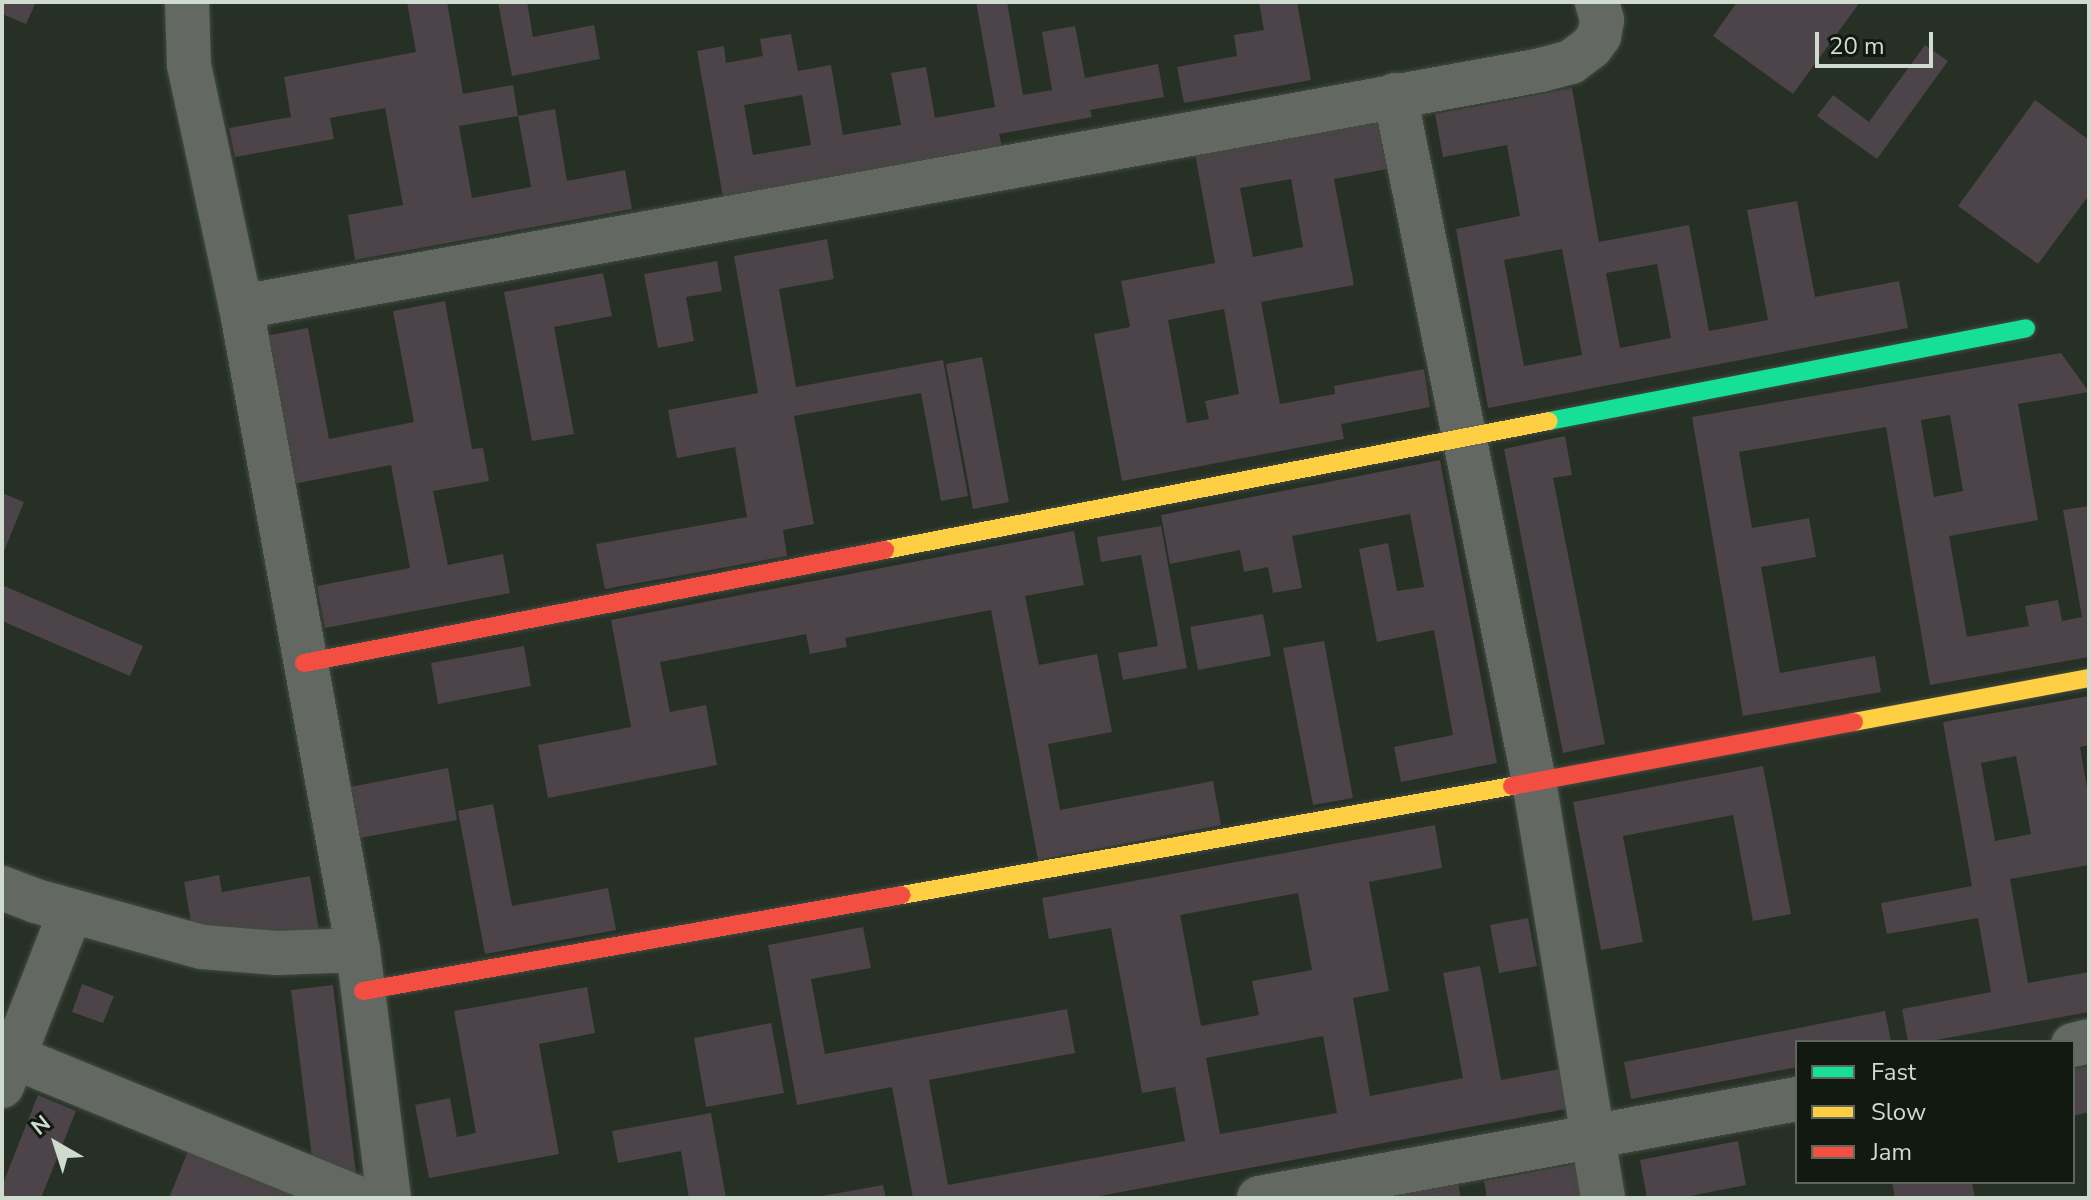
<!DOCTYPE html>
<html>
<head>
<meta charset="utf-8">
<style>
  body { margin:0 }
  #map { position:relative; width:2091px; height:1200px; overflow:hidden; background:#263025; font-family:"Nunito Sans",sans-serif }
  div>[style] { position:absolute }
  .building>* { inset:0; background:#4c4448 }
  .roads { filter:drop-shadow(0 0 2px #424b41) drop-shadow(0 0 2px #424b41) }
  .street>* { height:44px; margin:-22px; padding:0 22px; transform-origin:22px; border-radius:22px; background:#646863 }
  .fast>* { height:18px; margin:-9px; padding:0 9px; transform-origin:9px; border-radius:9px; background:#16e098 }
  .slow>* { height:18px; margin:-9px; padding:0 9px; transform-origin:9px; border-radius:9px; background:#ffcf43 }
  .jam>* { height:18px; margin:-9px; padding:0 9px; transform-origin:9px; border-radius:9px; background:#f24e42 }
  span { translate:-50% -50%; white-space:nowrap; text-align:center; line-height:1.15; -webkit-text-stroke:6px #111911; paint-order:stroke }
  .frame { position:absolute; inset:0; border:4px solid #d0dbcf; pointer-events:none }
  .legend { position:absolute; left:1795px; top:1040px; width:280px; height:144px; box-sizing:border-box; background:#111911; border:2px solid #5d675d; margin:0; padding:10px 14px; list-style:none; font-size:24px; color:#d0dbcf }
  .legend li { display:flex; align-items:center; gap:16px; height:40px }
  .legend b { width:40px; border:2px solid #5d675d }
  .north { position:absolute; left:16px; top:1104px; width:80px; height:80px; -webkit-text-stroke:6px #111911; paint-order:stroke; rotate:321deg; font-size:22px; font-weight:700; line-height:32px; text-align:center; color:#d0dbcf }
  .north::after { content:''; display:block; margin:auto; width:28px; height:36px; background:#d0dbcf; clip-path:polygon(50% 0,100% 100%,50% 72%,0 100%) }
  .scale { position:absolute; left:1815px; top:32px; width:118px; height:36px; box-sizing:border-box; border:4px solid #d0dbcf; border-top:0; padding-left:10px; font-size:24px; line-height:28px; white-space:nowrap; color:#d0dbcf; -webkit-text-stroke:6px #111911; paint-order:stroke }
</style>
</head>
<body>
<div id="map">
  <div class="building">
    <div style="clip-path:polygon(2px 2px,36px 2px,26px 24px,2px 14px)"></div>
    <div style="clip-path:polygon(407px 2px,447px 2px,463px 94px,513px 85px,518px 116px,459px 126px,472px 198px,531px 187px,518px 116px,555px 109px,567px 181px,625px 170px,632px 209px,355px 260px,348px 215px,403px 205px,385px 108px,330px 118px,334px 139px,235px 157px,229px 128px,291px 117px,284px 77px,416px 52px)"></div>
    <div style="clip-path:polygon(498px 2px,527px 2px,533px 37px,594px 25px,600px 59px,512px 76px)"></div>
    <div style="clip-path:polygon(evenodd,976px 2px,1007px 2px,1023px 95px,1052px 90px,1042px 32px,1075px 26px,1085px 78px,1158px 64px,1164px 97px,1090px 110px,1092px 117px,999px 134px,1002px 147px,723px 197px,697px 51px,724px 46px,726px 63px,763px 56px,760px 39px,791px 34px,798px 71px,831px 65px,843px 135px,901px 125px,891px 73px,926px 67px,935px 118px,995px 107px,976px 2px,802px 95px,811px 145px,753px 155px,744px 105px,802px 95px)"></div>
    <div style="clip-path:polygon(1259px 2px,1297px 2px,1311px 80px,1184px 103px,1177px 67px,1237px 56px,1234px 35px,1264px 30px)"></div>
    <div style="clip-path:polygon(1737px 2px,1860px 2px,1793px 94px,1713px 36px)"></div>
    <div style="clip-path:polygon(1925px 45px,1948px 61px,1877px 159px,1817px 116px,1833px 95px,1869px 122px)"></div>
    <div style="clip-path:polygon(evenodd,1572px 88px,1599px 242px,1689px 225px,1709px 331px,1768px 320px,1747px 210px,1797px 201px,1815px 297px,1899px 281px,1908px 328px,1488px 408px,1456px 229px,1520px 216px,1507px 145px,1443px 157px,1435px 114px,1572px 88px,1562px 249px,1582px 355px,1524px 366px,1504px 260px,1562px 249px,1572px 88px,1657px 264px,1671px 338px,1620px 348px,1606px 273px,1657px 264px)"></div>
    <div style="clip-path:polygon(2035px 100px,2089px 140px,2089px 195px,2038px 264px,1958px 206px)"></div>
    <div style="clip-path:polygon(evenodd,1377px 113px,1387px 169px,1334px 179px,1354px 285px,1261px 302px,1280px 404px,1335px 394px,1334px 386px,1424px 369px,1430px 407px,1341px 424px,1344px 439px,1122px 481px,1094px 334px,1130px 327px,1121px 281px,1215px 263px,1194px 148px,1377px 113px,1291px 179px,1303px 247px,1253px 257px,1240px 188px,1291px 179px,1377px 113px,1224px 309px,1239px 394px,1205px 401px,1209px 419px,1187px 423px,1168px 320px,1224px 309px)"></div>
    <div style="clip-path:polygon(827px 239px,834px 279px,779px 289px,796px 387px,943px 360px,968px 496px,941px 501px,921px 393px,794px 416px,814px 524px,783px 530px,787px 556px,605px 589px,596px 544px,747px 517px,735px 447px,677px 458px,668px 410px,758px 393px,734px 256px)"></div>
    <div style="clip-path:polygon(717px 261px,722px 291px,686px 297px,694px 341px,658px 348px,644px 274px)"></div>
    <div style="clip-path:polygon(603px 273px,612px 316px,554px 327px,574px 434px,532px 441px,504px 292px)"></div>
    <div style="clip-path:polygon(445px 301px,472px 449px,483px 448px,489px 481px,433px 491px,448px 565px,503px 554px,510px 593px,325px 628px,317px 586px,410px 568px,391px 465px,293px 484px,265px 336px,308px 328px,329px 439px,414px 422px,393px 311px)"></div>
    <div style="clip-path:polygon(evenodd,2061px 353px,2089px 392px,2018px 404px,2038px 520px,1949px 536px,1967px 637px,2029px 626px,2025px 606px,2058px 600px,2062px 621px,2082px 617px,2063px 510px,2089px 506px,2089px 657px,1930px 685px,1886px 427px,1739px 452px,1752px 528px,1809px 518px,1816px 557px,1761px 567px,1780px 673px,1875px 656px,1881px 692px,1743px 716px,1692px 417px,2061px 353px,1950px 415px,1963px 491px,1934px 497px,1921px 420px,1950px 415px)"></div>
    <div style="clip-path:polygon(982px 357px,1009px 502px,973px 509px,946px 364px)"></div>
    <div style="clip-path:polygon(1565px 436px,1572px 475px,1553px 478px,1605px 744px,1563px 753px,1504px 449px)"></div>
    <div style="clip-path:polygon(1440px 460px,1497px 763px,1401px 782px,1394px 747px,1453px 735px,1434px 630px,1377px 642px,1359px 549px,1388px 543px,1397px 591px,1424px 587px,1410px 514px,1292px 536px,1302px 588px,1273px 593px,1268px 567px,1244px 572px,1240px 550px,1170px 564px,1161px 515px)"></div>
    <div style="clip-path:polygon(2px 493px,24px 502px,2px 556px)"></div>
    <div style="clip-path:polygon(1161px 526px,1187px 668px,1123px 680px,1118px 653px,1158px 646px,1141px 555px,1101px 562px,1097px 537px)"></div>
    <div style="clip-path:polygon(1074px 531px,1084px 585px,1025px 596px,1039px 665px,1097px 654px,1112px 732px,1048px 744px,1060px 810px,1213px 781px,1221px 825px,1038px 860px,991px 610px,845px 638px,847px 647px,810px 654px,806px 634px,660px 662px,670px 712px,706px 705px,717px 765px,548px 798px,538px 745px,631px 727px,611px 620px)"></div>
    <div style="clip-path:polygon(2px 585px,143px 646px,130px 676px,2px 621px)"></div>
    <div style="clip-path:polygon(1263px 614px,1271px 656px,1198px 670px,1190px 627px)"></div>
    <div style="clip-path:polygon(1324px 641px,1353px 798px,1313px 805px,1283px 648px)"></div>
    <div style="clip-path:polygon(524px 646px,531px 686px,438px 704px,431px 663px)"></div>
    <div style="clip-path:polygon(evenodd,2089px 696px,2089px 745px,2080px 747px,2089px 799px,2089px 865px,2010px 879px,2028px 983px,2089px 972px,2089px 1012px,1925px 1042px,1908px 1042px,1902px 1009px,1991px 992px,1978px 918px,1887px 934px,1881px 903px,1972px 886px,1943px 722px,2089px 696px,2016px 756px,2031px 834px,1995px 841px,1981px 763px,2016px 756px)"></div>
    <div style="clip-path:polygon(1763px 766px,1791px 914px,1753px 921px,1733px 815px,1623px 836px,1643px 942px,1601px 950px,1573px 802px)"></div>
    <div style="clip-path:polygon(448px 768px,457px 820px,360px 838px,350px 787px)"></div>
    <div style="clip-path:polygon(493px 804px,512px 906px,608px 888px,616px 930px,485px 954px,458px 811px)"></div>
    <div style="clip-path:polygon(evenodd,1435px 825px,1442px 868px,1369px 882px,1389px 991px,1353px 998px,1370px 1096px,1463px 1078px,1443px 973px,1480px 966px,1501px 1080px,1559px 1069px,1566px 1109px,1089px 1198px,913px 1198px,892px 1087px,797px 1105px,768px 945px,863px 927px,871px 968px,811px 979px,825px 1054px,1067px 1009px,1075px 1053px,929px 1080px,948px 1185px,1185px 1141px,1175px 1087px,1142px 1093px,1111px 928px,1049px 939px,1042px 898px,1435px 825px,1298px 893px,1312px 970px,1252px 981px,1259px 1015px,1201px 1026px,1180px 915px,1298px 893px,1435px 825px,1323px 1036px,1337px 1113px,1220px 1134px,1206px 1058px,1323px 1036px)"></div>
    <div style="clip-path:polygon(219px 875px,222px 892px,310px 876px,320px 937px,192px 928px,184px 882px)"></div>
    <div style="clip-path:polygon(1528px 918px,1537px 966px,1499px 973px,1490px 925px)"></div>
    <div style="clip-path:polygon(82px 984px,114px 996px,103px 1023px,72px 1012px)"></div>
    <div style="clip-path:polygon(333px 985px,357px 1182px,314px 1174px,291px 990px)"></div>
    <div style="clip-path:polygon(587px 987px,595px 1033px,539px 1044px,559px 1154px,429px 1178px,415px 1105px,450px 1098px,457px 1137px,476px 1133px,454px 1011px)"></div>
    <div style="clip-path:polygon(1885px 1011px,1891px 1042px,1797px 1042px,1797px 1067px,1631px 1099px,1624px 1062px)"></div>
    <div style="clip-path:polygon(771px 1023px,784px 1093px,706px 1107px,694px 1038px)"></div>
    <div style="clip-path:polygon(2089px 1066px,2089px 1112px,2073px 1116px,2073px 1069px)"></div>
    <div style="clip-path:polygon(38px 1095px,76px 1111px,41px 1198px,2px 1198px,2px 1186px)"></div>
    <div style="clip-path:polygon(711px 1113px,726px 1198px,689px 1198px,681px 1151px,618px 1163px,612px 1131px)"></div>
    <div style="clip-path:polygon(1738px 1141px,1746px 1185px,1680px 1198px,1647px 1198px,1640px 1160px)"></div>
    <div style="clip-path:polygon(188px 1151px,304px 1198px,169px 1198px)"></div>
    <div style="clip-path:polygon(1580px 1163px,1586px 1198px,1487px 1198px,1484px 1181px)"></div>
    <div style="clip-path:polygon(1457px 1178px,1461px 1198px,1359px 1198px)"></div>
    <div style="clip-path:polygon(1892px 1182px,1972px 1182px,1975px 1198px,1895px 1198px)"></div>
    <div style="clip-path:polygon(883px 1185px,886px 1198px,822px 1198px,822px 1196px)"></div>
  </div>
  <div class="roads">
    <div class="street">
      <div style="left:187px;top:2px;width:63px;rotate:88.2deg"></div>
      <div style="left:189px;top:65px;width:248px;rotate:77.9deg"></div>
      <div style="left:241px;top:307px;width:654px;rotate:79.69deg"></div>
      <div style="left:358px;top:950px;width:250px;rotate:82.9deg"></div>
      <div style="left:1395px;top:95px;width:700px;rotate:78.55deg"></div>
      <div style="left:1534px;top:781px;width:423px;rotate:80.6deg"></div>
      <div style="left:241px;top:307px;width:1321px;rotate:-10.33deg"></div>
      <div style="left:1541px;top:70px;width:31px;rotate:-15deg"></div>
      <div style="left:1571px;top:62px;width:25px;rotate:-37deg"></div>
      <div style="left:1591px;top:47px;width:14px;rotate:-54deg"></div>
      <div style="left:1599px;top:36px;width:16px;rotate:-79deg"></div>
      <div style="left:1602px;top:20px;width:19px;rotate:-106deg"></div>
      <div style="left:2px;top:888px;width:36px;rotate:21deg"></div>
      <div style="left:36px;top:901px;width:172px;rotate:15.5deg"></div>
      <div style="left:202px;top:947px;width:75px;rotate:4.6deg"></div>
      <div style="left:277px;top:953px;width:81px;rotate:-2.1deg"></div>
      <div style="left:2073px;top:1045px;width:16px;rotate:-14deg"></div>
      <div style="left:14px;top:1057px;width:372px;rotate:22.3deg"></div>
      <div style="left:2px;top:1086px;width:188px;rotate:-68.5deg"></div>
      <div style="left:1259px;top:1198px;width:547px;rotate:-10.43deg"></div>
    </div>
    <div class="fast">
      <div style="left:1549px;top:421px;width:486px;rotate:-11deg"></div>
    </div>
    <div class="slow">
      <div style="left:885px;top:550px;width:676px;rotate:-10.99deg"></div>
      <div style="left:1854px;top:722px;width:239px;rotate:-10.6deg"></div>
      <div style="left:902px;top:895px;width:620px;rotate:-10.13deg"></div>
    </div>
    <div class="jam">
      <div style="left:304px;top:663px;width:592px;rotate:-11.01deg"></div>
      <div style="left:1512px;top:786px;width:348px;rotate:-10.6deg"></div>
      <div style="left:363px;top:991px;width:547px;rotate:-10.1deg"></div>
    </div>
  </div>
  <div class="frame"></div>
  <ul class="legend">
  <li><b style="height:10px;background:#16e098"></b>Fast</li>
  <li><b style="height:10px;background:#ffcf43"></b>Slow</li>
  <li><b style="height:10px;background:#f24e42"></b>Jam</li>
  </ul>
  <div class="north">N</div>
  <div class="scale">20 m</div>
</div>
</body>
</html>
